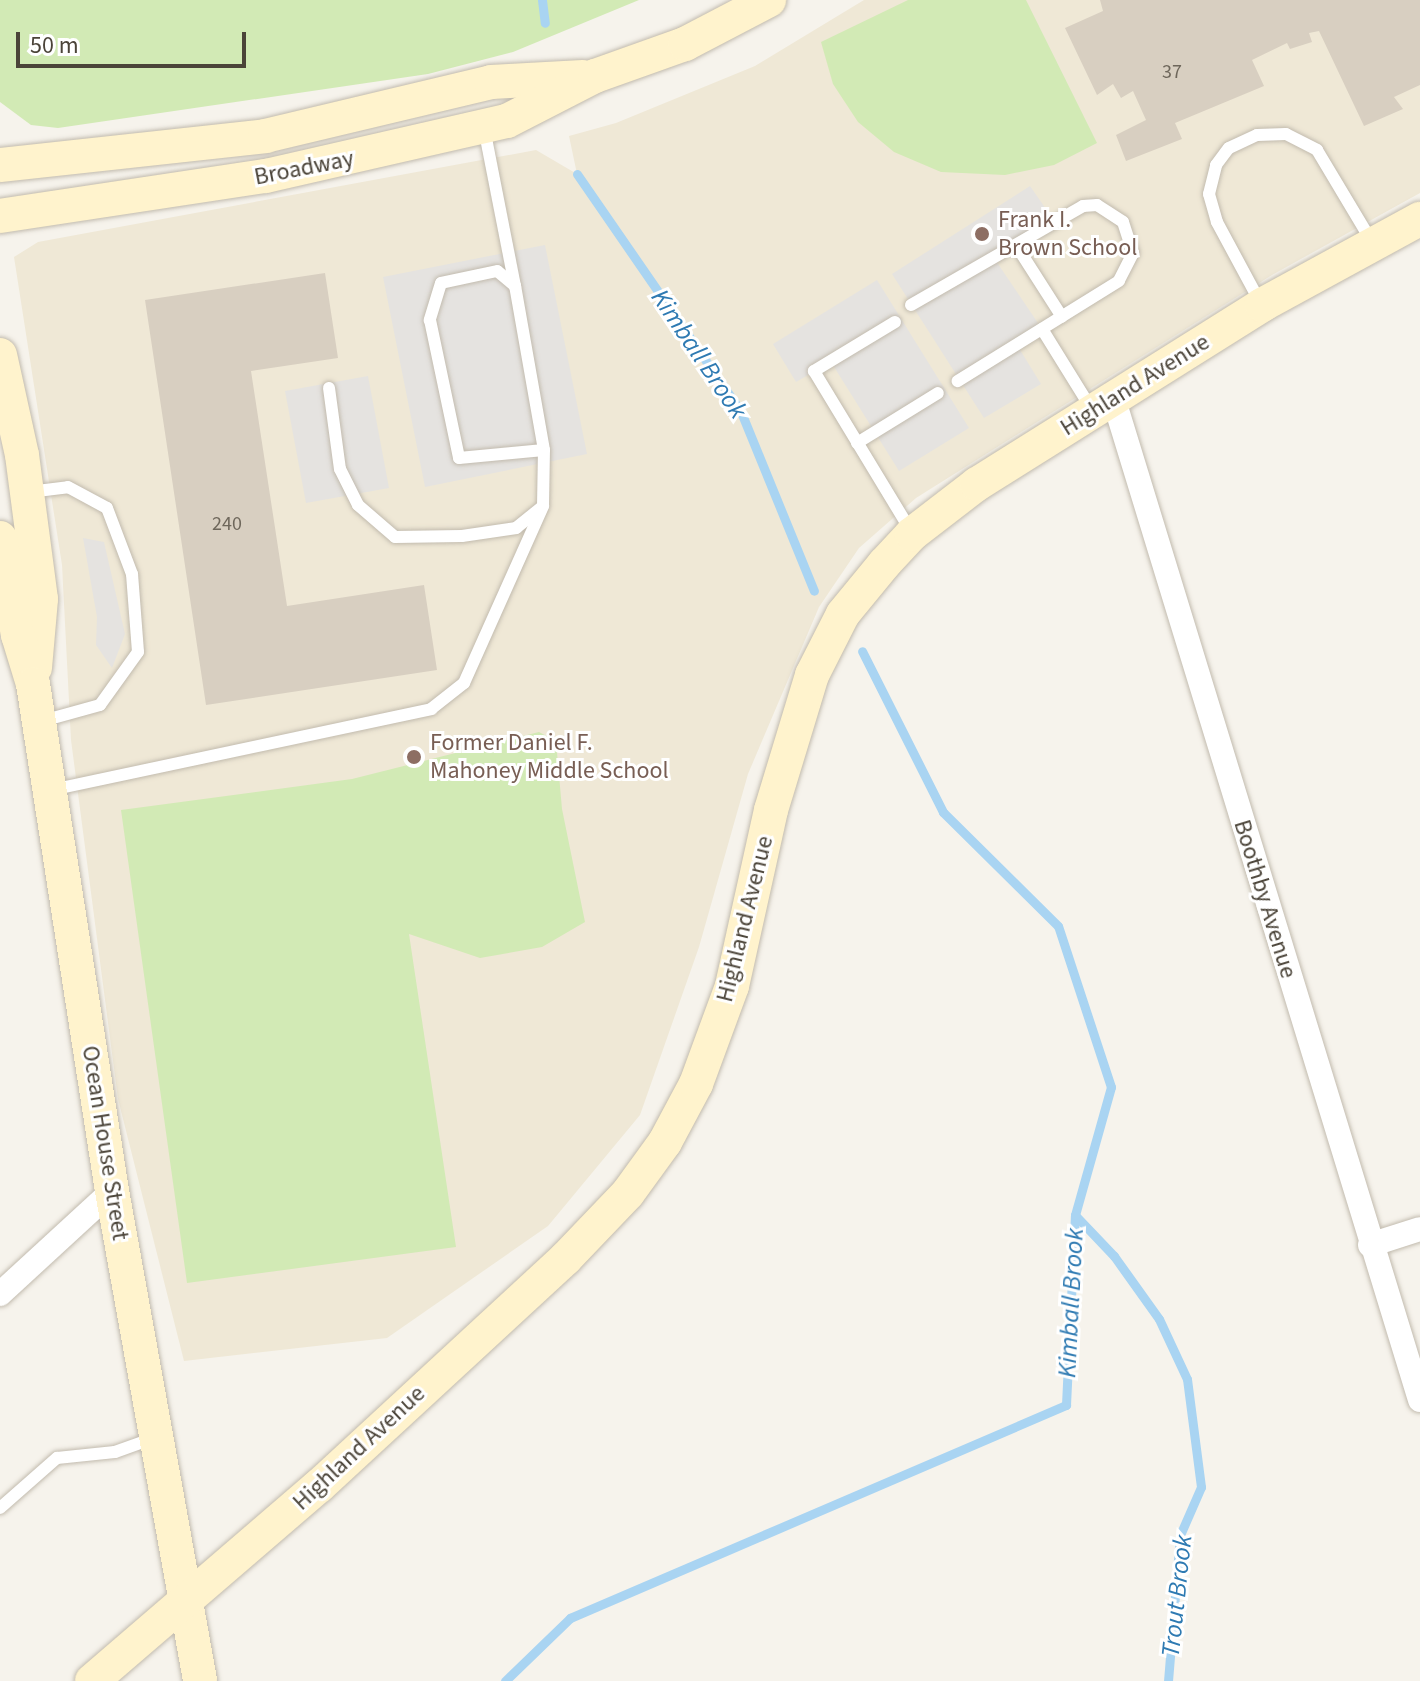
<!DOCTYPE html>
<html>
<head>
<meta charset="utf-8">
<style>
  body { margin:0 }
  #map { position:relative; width:1420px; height:1681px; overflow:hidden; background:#f6f3ec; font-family:"Source Sans 3",sans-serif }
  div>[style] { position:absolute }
  .education>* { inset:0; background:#efe8d6 }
  .green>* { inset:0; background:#d2eab5 }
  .parking>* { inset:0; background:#e5e3e0 }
  .stream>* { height:9px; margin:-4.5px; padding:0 4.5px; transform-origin:4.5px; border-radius:4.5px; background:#a9d4f2 }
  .building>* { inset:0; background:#d8cfc1 }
  .roads { filter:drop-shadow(0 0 2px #c2bbae) drop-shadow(0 0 2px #c2bbae) }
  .lane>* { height:12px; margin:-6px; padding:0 6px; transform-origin:6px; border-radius:6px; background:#fff }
  .street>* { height:24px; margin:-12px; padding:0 12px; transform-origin:12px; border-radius:12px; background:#fff }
  .secondary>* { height:34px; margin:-17px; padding:0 17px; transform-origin:17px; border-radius:17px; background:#fff3cd }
  .dots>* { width:22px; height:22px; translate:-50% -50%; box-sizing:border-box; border:4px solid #fff; border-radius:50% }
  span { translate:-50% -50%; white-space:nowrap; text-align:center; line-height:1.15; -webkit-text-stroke:6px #fff; paint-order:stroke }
  .number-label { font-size:20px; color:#6e675b }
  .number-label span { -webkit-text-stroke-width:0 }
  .street-label { font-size:24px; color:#4b4439 }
  .education-label { font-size:24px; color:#785e54 }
  .left { translate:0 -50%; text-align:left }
  .water-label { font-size:26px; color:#2e7ab2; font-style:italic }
  .scale { position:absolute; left:16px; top:32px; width:230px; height:36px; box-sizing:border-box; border:4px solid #4b4439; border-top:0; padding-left:10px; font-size:24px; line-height:28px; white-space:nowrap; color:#4b4439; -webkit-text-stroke:6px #fff; paint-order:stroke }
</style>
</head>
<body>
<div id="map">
  <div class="education">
    <div style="clip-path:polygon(864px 0,1420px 0,1420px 193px,1272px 275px,916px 498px,859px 548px,819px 607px,748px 774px,699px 947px,640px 1115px,548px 1226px,387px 1338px,184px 1361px,118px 1099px,71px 740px,62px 565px,14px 257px,38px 242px,536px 150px,577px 174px,569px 136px,616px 123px,755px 66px)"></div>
  </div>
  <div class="green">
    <div style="clip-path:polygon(0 0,639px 0,513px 52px,428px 74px,58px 128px,31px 125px,0 102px)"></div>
    <div style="clip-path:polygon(908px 0,1026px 0,1097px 143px,1054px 165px,1005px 175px,941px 172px,894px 152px,858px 122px,833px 84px,821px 42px)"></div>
    <div style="clip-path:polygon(539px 732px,556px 741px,562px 809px,585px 922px,542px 947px,480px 958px,409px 934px,456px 1247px,187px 1283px,121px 810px,352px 779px)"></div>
  </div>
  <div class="parking">
    <div style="clip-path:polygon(1030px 186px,1055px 222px,994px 258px,1042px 329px,1017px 345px,1041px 384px,984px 418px,892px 274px)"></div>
    <div style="clip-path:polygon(545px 245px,587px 454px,425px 487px,383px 277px)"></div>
    <div style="clip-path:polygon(877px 280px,969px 428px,899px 471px,831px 362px,796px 382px,773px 344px)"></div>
    <div style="clip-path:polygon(368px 376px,389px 488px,306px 503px,285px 391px)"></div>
    <div style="clip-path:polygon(83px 538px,104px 542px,125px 634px,112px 668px,96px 645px,97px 617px)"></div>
  </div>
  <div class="stream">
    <div style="left:542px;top:0;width:23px;rotate:83deg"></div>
    <div style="left:577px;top:174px;width:289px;rotate:55.4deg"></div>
    <div style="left:741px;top:412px;width:193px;rotate:67.8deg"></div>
    <div style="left:1075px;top:1215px;width:57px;rotate:46.4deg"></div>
    <div style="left:1114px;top:1256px;width:77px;rotate:54.5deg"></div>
    <div style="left:1159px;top:1319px;width:66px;rotate:65deg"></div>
    <div style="left:1187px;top:1379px;width:109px;rotate:82.6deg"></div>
    <div style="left:1201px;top:1487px;width:52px;rotate:113.6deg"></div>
    <div style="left:1180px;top:1535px;width:146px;rotate:94.7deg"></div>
    <div style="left:505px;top:1681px;width:91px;rotate:-44.1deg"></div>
    <div style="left:570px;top:1618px;width:540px;rotate:-23.24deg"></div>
    <div style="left:1066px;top:1405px;width:190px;rotate:-87.3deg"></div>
    <div style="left:1075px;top:1215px;width:133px;rotate:-74.3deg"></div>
    <div style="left:1111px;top:1087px;width:169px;rotate:-108.2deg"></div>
    <div style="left:1058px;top:926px;width:162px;rotate:-135.3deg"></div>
    <div style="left:943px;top:812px;width:180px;rotate:-116.7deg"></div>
  </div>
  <div class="building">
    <div style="clip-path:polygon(1100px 0,1420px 0,1420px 85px,1394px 97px,1403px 109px,1364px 126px,1319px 31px,1309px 33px,1312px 42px,1290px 49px,1287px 43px,1252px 60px,1264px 86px,1175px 123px,1182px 139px,1126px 161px,1116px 135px,1146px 120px,1133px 91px,1121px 98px,1113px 84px,1097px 95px,1065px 28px,1103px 11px)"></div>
    <div style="clip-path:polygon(325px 273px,338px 358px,251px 371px,287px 606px,424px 585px,437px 670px,206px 705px,145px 300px)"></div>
  </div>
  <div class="roads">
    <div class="lane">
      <div style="left:484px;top:128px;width:161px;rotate:78.9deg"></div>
      <div style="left:1016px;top:245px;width:85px;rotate:57.4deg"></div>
      <div style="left:1260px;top:302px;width:91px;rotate:-118.3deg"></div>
      <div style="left:1217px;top:222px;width:29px;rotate:-106deg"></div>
      <div style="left:1209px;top:194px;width:30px;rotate:-76deg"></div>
      <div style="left:1216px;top:165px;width:21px;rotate:-53deg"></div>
      <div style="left:1229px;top:148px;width:31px;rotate:-25deg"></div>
      <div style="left:1257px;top:135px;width:29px;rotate:-2deg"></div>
      <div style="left:1286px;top:134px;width:35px;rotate:27deg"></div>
      <div style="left:1317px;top:150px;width:107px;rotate:59.1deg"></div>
      <div style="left:911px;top:305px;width:198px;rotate:-29.9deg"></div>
      <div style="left:1083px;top:206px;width:14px;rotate:-4deg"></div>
      <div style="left:1097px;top:205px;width:31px;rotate:33deg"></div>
      <div style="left:1123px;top:222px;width:33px;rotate:72deg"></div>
      <div style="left:1133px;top:253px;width:31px;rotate:117deg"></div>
      <div style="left:1119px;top:281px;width:190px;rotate:148.2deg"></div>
      <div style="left:895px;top:322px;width:95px;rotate:148.8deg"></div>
      <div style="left:814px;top:371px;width:187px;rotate:58.8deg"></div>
      <div style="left:1042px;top:329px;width:93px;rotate:58.2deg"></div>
      <div style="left:329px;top:388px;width:82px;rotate:82.3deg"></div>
      <div style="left:340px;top:469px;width:40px;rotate:63.4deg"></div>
      <div style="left:358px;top:505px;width:49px;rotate:40.9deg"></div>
      <div style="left:395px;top:537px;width:67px;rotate:-0.9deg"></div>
      <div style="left:462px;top:536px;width:55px;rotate:-8.4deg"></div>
      <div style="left:516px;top:528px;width:32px;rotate:-39deg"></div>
      <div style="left:857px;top:443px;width:95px;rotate:-31.7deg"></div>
      <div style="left:29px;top:492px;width:39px;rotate:-7deg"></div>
      <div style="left:68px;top:487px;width:44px;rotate:28.3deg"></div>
      <div style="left:107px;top:508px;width:71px;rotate:69.3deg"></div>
      <div style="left:132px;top:574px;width:78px;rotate:85.6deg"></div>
      <div style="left:138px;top:652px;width:65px;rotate:125.6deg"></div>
      <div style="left:100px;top:705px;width:60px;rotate:164.6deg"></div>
      <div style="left:51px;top:790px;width:389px;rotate:-12deg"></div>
      <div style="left:431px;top:709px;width:42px;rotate:-38.2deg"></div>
      <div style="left:464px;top:683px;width:194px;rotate:-65.9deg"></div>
      <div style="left:543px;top:506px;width:56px;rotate:-89deg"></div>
      <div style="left:544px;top:450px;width:167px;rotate:-100deg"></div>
      <div style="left:515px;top:286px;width:23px;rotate:-140deg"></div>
      <div style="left:497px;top:271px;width:57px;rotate:167.9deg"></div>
      <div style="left:441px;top:283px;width:39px;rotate:107deg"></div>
      <div style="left:430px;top:320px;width:141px;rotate:78.1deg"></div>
      <div style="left:459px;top:458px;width:85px;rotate:-5.4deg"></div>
      <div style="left:0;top:1508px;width:76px;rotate:-41.3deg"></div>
      <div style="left:57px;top:1458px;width:58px;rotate:-5.9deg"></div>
      <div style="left:115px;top:1452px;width:41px;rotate:-19.7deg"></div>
    </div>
    <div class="street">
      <div style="left:1113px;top:397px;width:1049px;rotate:72.98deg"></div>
      <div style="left:1370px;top:1245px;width:52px;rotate:-17.7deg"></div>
      <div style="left:0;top:1294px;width:152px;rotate:-42.6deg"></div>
    </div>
    <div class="secondary">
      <div style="left:0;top:165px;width:267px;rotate:-6.2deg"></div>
      <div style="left:265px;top:136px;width:232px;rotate:-13.4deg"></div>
      <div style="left:491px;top:82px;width:92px;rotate:-3.1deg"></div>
      <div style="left:0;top:216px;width:269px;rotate:-8.6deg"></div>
      <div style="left:266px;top:176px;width:247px;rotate:-12.9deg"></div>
      <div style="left:507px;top:121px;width:99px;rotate:-27.1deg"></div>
      <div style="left:595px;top:76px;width:96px;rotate:-19.6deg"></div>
      <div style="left:685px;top:44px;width:95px;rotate:-27.6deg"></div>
      <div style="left:0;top:355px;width:102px;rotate:77.6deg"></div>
      <div style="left:22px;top:455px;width:145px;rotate:82.5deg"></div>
      <div style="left:41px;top:599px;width:69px;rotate:95deg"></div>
      <div style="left:0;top:538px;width:99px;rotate:79.5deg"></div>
      <div style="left:18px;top:635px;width:51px;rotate:73deg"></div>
      <div style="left:33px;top:684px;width:513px;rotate:81.14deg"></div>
      <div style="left:112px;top:1191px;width:498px;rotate:79.8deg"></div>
      <div style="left:92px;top:1681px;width:299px;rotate:-40.7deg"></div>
      <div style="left:319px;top:1486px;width:335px;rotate:-42.7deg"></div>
      <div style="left:565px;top:1259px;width:91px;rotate:-46.3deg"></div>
      <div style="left:628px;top:1193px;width:63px;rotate:-54deg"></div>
      <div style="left:665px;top:1142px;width:66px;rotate:-61.9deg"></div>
      <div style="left:696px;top:1084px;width:104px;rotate:-69.8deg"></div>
      <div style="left:732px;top:986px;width:180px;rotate:-77.5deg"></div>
      <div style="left:771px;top:810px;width:141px;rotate:-73.1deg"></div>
      <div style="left:812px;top:675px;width:68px;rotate:-63.1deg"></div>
      <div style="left:843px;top:614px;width:65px;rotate:-50.6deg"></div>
      <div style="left:884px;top:564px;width:41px;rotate:-47deg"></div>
      <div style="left:912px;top:534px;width:82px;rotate:-37.6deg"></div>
      <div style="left:977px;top:484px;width:337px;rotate:-32.1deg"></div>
      <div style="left:1262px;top:305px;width:180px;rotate:-28.6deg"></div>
    </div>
  </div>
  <div class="dots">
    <div style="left:982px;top:234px;background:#8d6e63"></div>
    <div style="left:414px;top:757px;background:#8d6e63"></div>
  </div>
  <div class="number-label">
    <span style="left:1172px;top:72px">37</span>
    <span style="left:227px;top:524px">240</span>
  </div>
  <div class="street-label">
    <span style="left:304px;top:168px;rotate:-11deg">Broadway</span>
    <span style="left:1135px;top:385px;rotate:-32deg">Highland Avenue</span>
    <span style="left:1265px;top:899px;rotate:73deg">Boothby Avenue</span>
    <span style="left:745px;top:919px;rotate:-76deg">Highland Avenue</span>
    <span style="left:105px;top:1143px;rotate:81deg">Ocean House Street</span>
    <span style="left:359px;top:1448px;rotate:-43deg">Highland Avenue</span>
  </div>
  <div class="education-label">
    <span class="left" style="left:998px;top:234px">Frank I.<br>Brown School</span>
    <span class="left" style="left:430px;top:757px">Former Daniel F.<br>Mahoney Middle School</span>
  </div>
  <div class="water-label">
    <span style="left:699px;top:354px;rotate:56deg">Kimball Brook</span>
    <span style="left:1071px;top:1303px;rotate:-87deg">Kimball Brook</span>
    <span style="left:1177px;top:1596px;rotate:-84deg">Trout Brook</span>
  </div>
  <div class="scale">50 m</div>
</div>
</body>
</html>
